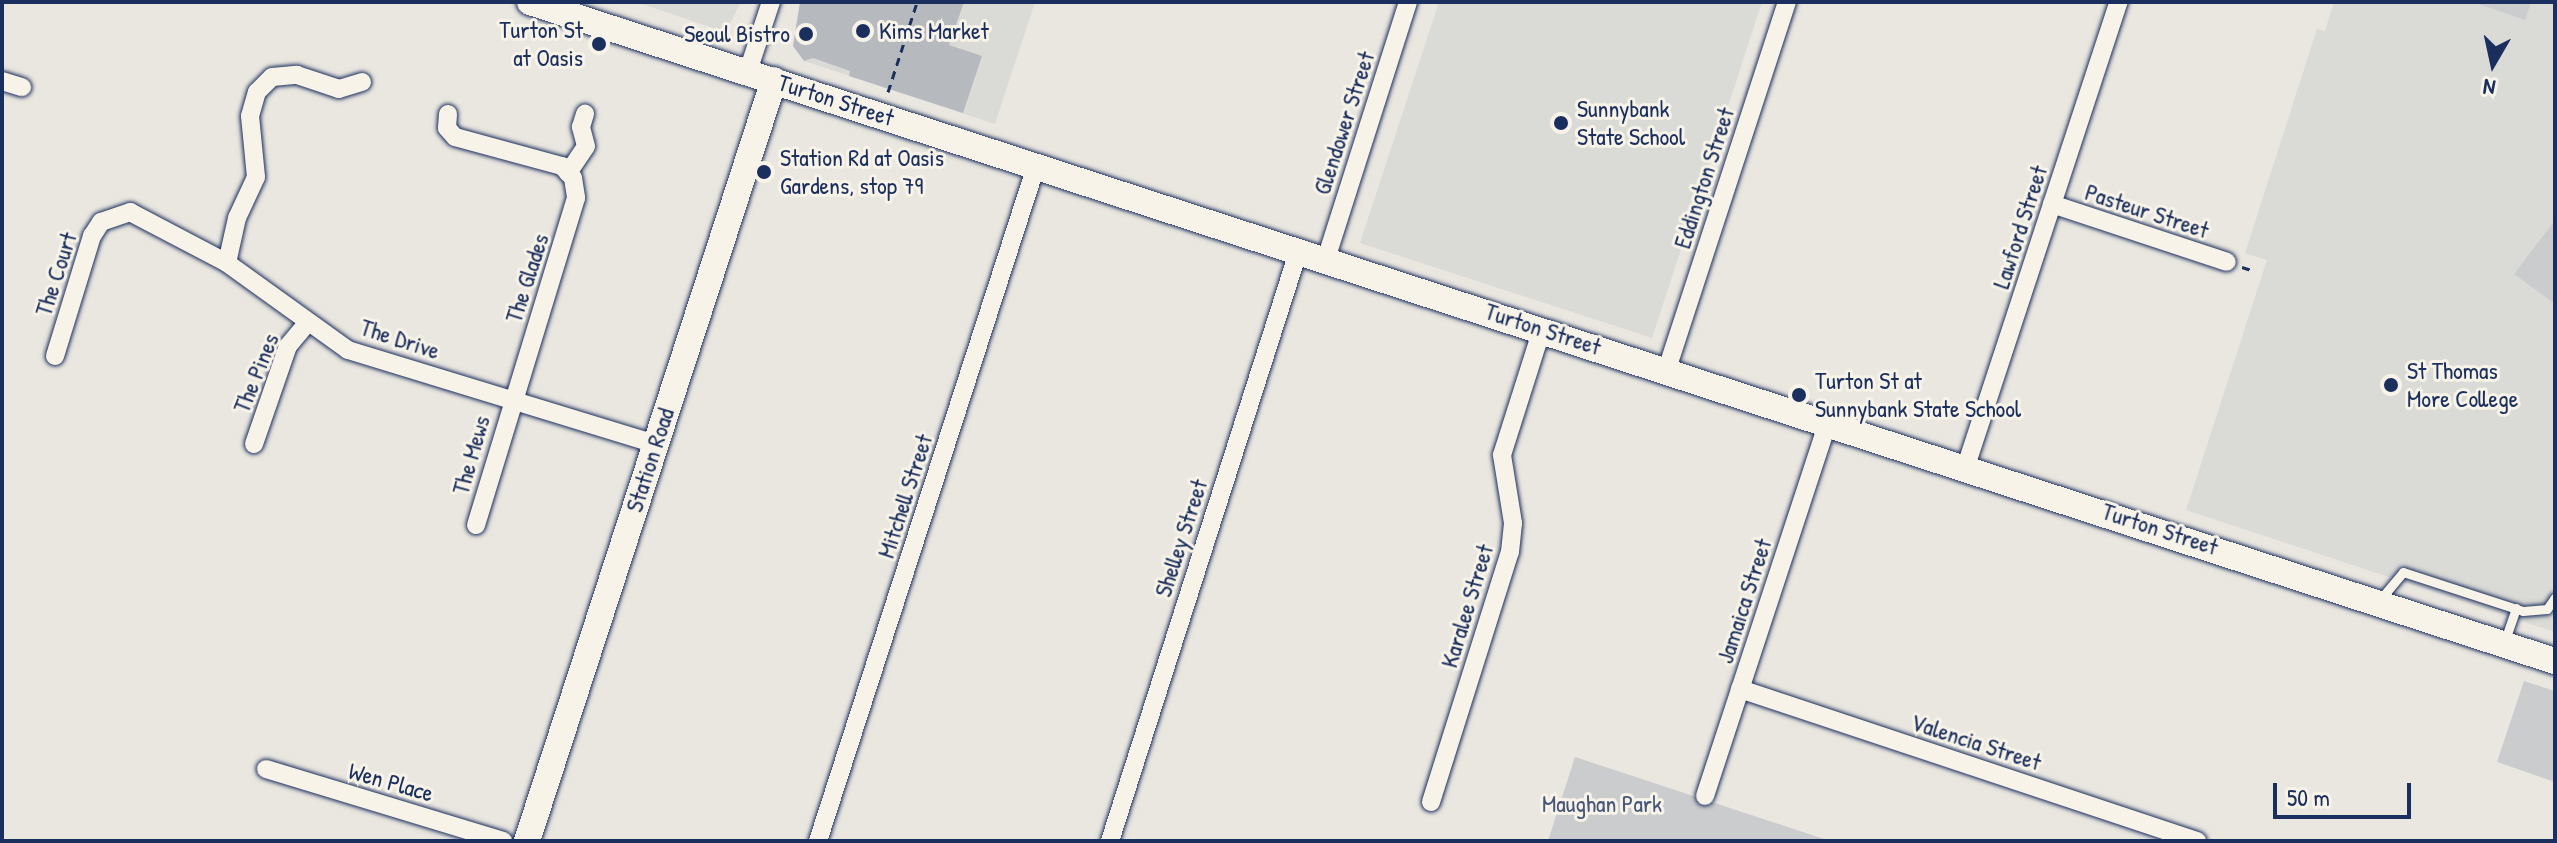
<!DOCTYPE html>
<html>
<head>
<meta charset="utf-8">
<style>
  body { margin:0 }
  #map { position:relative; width:2557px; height:843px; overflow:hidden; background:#eae7e0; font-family:"Patrick Hand",sans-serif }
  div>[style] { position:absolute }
  .built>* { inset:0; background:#dadad6 }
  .green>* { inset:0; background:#cbcccd }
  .building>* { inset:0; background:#b6babf }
  .path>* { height:3px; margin-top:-1.5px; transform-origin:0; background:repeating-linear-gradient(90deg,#1b2f5e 0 8px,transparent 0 14px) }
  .roads { filter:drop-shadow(0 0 2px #1b2f5e) drop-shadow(0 0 2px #1b2f5e) }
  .lane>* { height:9px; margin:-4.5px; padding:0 4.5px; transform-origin:4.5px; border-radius:4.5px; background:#f7f3e8 }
  .street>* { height:18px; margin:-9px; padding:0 9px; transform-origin:9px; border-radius:9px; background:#f7f3e8 }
  .secondary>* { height:26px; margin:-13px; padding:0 13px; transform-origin:13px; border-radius:13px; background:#f7f3e8 }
  .dots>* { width:22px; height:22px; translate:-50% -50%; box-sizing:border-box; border:4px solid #f7f3e8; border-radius:50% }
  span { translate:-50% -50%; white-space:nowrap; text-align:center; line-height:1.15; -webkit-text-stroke:6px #f7f3e8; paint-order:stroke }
  .poi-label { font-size:24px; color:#1b2f5e }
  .right { translate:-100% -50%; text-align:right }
  .left { translate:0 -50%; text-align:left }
  .street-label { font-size:24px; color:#1b2f5e }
  .park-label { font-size:24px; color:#47567a }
  .frame { position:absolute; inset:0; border:4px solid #1b2f5e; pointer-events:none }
  .north { position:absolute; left:2453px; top:24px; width:80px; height:80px; -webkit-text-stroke:6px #f7f3e8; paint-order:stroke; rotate:189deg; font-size:22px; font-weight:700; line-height:32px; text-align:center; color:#1b2f5e }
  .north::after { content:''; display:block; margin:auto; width:28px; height:36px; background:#1b2f5e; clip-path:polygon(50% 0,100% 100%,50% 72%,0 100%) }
  .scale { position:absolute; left:2273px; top:783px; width:138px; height:36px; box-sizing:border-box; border:4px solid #1b2f5e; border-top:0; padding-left:10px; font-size:24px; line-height:28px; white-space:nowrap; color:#1b2f5e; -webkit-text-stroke:6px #f7f3e8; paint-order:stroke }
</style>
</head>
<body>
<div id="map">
  <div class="built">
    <div style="clip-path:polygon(636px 2px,741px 2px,729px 25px,719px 30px)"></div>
    <div style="clip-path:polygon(800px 2px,1035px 2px,995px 124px,804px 61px,793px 46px)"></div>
    <div style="clip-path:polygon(1439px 2px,1762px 2px,1652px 338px,1360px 243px)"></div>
    <div style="clip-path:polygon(2334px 2px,2555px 2px,2555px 632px,2186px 510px,2267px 260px,2245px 253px,2317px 29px,2325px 31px)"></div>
  </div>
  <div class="green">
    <div style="clip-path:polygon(2473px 2px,2531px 2px,2525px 20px)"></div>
    <div style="clip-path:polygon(2555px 220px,2555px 304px,2514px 274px)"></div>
    <div style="clip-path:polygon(2524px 681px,2555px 691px,2555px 782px,2497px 762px)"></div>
    <div style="clip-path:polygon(1575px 757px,1830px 841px,1548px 841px)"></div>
  </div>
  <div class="building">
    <div style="clip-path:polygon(800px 2px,964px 2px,949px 45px,982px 56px,963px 113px,849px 76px,850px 71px,813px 58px,804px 61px,793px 46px)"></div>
  </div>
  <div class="path">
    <div style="left:888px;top:92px;width:95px;rotate:-72.1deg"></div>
    <div style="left:2242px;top:267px;width:13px;rotate:18deg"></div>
  </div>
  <div class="roads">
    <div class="lane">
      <div style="left:2378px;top:602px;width:39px;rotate:-50deg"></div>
      <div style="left:2403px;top:572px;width:126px;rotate:18deg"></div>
      <div style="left:2523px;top:611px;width:24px;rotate:-5deg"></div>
      <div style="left:2547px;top:609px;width:14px;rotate:-56deg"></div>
      <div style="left:2504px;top:643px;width:37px;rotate:-71deg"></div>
    </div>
    <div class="street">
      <div style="left:748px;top:71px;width:73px;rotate:-71.6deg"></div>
      <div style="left:2px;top:81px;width:21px;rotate:17deg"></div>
      <div style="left:448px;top:114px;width:14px;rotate:94deg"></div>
      <div style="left:447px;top:128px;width:12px;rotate:48deg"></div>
      <div style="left:455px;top:137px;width:111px;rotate:15.2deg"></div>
      <div style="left:562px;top:166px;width:16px;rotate:47deg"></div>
      <div style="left:573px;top:178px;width:20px;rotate:81deg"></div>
      <div style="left:576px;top:198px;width:342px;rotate:107deg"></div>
      <div style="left:568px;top:173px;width:32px;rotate:-56deg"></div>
      <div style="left:586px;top:146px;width:20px;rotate:-105deg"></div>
      <div style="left:581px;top:127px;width:14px;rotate:-73deg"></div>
      <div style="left:2052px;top:204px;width:184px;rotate:18.3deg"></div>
      <div style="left:1326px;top:259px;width:270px;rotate:-72.3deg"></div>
      <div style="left:227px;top:263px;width:46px;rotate:-77.5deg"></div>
      <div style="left:237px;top:218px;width:45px;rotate:-65.1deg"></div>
      <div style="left:256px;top:177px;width:61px;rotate:-95.6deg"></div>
      <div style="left:250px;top:116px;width:25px;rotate:-74deg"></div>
      <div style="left:257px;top:92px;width:21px;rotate:-45deg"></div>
      <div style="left:272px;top:77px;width:25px;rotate:-5deg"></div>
      <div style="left:297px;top:75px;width:44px;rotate:18.4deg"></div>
      <div style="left:339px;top:89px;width:24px;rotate:-17deg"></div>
      <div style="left:55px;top:356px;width:126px;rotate:-72.9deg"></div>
      <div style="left:92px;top:236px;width:17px;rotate:-57deg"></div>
      <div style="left:101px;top:222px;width:31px;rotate:-19deg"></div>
      <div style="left:130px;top:212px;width:110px;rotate:27.7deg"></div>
      <div style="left:227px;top:263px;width:149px;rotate:35.7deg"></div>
      <div style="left:348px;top:350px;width:321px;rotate:17deg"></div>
      <div style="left:1667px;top:369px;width:386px;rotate:-71.9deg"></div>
      <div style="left:254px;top:444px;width:104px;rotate:-70.9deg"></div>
      <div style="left:288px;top:346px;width:30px;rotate:-50deg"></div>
      <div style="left:1966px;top:466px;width:489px;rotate:-71.8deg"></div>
      <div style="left:1740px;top:689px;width:482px;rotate:18.4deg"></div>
      <div style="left:266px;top:769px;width:248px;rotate:16.9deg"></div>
      <div style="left:1705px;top:796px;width:395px;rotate:-71.8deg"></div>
      <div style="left:1431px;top:802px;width:262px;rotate:-72.5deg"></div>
      <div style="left:1510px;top:552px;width:29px;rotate:-84deg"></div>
      <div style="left:1513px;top:523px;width:69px;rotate:-99.2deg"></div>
      <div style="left:1502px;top:455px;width:132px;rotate:-72.4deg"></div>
      <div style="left:818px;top:841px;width:709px;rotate:-72.1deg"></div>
      <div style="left:1110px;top:841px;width:621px;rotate:-72.29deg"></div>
    </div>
    <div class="secondary">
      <div style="left:530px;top:2px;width:2130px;rotate:18.03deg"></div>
      <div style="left:527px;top:841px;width:800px;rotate:-72.02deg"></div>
    </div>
  </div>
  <div class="dots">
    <div style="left:863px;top:31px;background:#1b2f5e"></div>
    <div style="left:806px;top:34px;background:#1b2f5e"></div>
    <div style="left:599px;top:44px;background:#1b2f5e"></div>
    <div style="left:1561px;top:123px;background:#1b2f5e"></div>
    <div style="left:764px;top:172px;background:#1b2f5e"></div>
    <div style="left:2391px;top:385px;background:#1b2f5e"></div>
    <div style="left:1799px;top:395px;background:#1b2f5e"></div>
  </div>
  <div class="poi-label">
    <span class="right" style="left:583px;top:44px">Turton St<br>at Oasis</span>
    <span class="left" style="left:879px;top:31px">Kims Market</span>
    <span class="right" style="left:790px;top:34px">Seoul Bistro</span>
    <span class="left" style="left:1577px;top:123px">Sunnybank<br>State School</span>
    <span class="left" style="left:780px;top:172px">Station Rd at Oasis<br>Gardens, stop 79</span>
    <span class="left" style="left:2407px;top:385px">St Thomas<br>More College</span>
    <span class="left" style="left:1815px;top:395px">Turton St at<br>Sunnybank State School</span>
  </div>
  <div class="street-label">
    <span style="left:836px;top:100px;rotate:18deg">Turton Street</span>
    <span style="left:1344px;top:123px;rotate:-72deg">Glendower Street</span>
    <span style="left:1704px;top:178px;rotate:-72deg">Eddington Street</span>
    <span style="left:2147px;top:211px;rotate:18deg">Pasteur Street</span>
    <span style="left:2020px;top:227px;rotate:-72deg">Lawford Street</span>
    <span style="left:56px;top:274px;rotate:-72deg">The Court</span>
    <span style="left:527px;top:278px;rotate:-72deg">The Glades</span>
    <span style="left:1543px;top:329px;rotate:18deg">Turton Street</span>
    <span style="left:400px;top:339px;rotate:18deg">The Drive</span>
    <span style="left:256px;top:373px;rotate:-68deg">The Pines</span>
    <span style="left:471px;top:455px;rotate:-74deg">The Mews</span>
    <span style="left:650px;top:460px;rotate:-72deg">Station Road</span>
    <span style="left:905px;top:496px;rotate:-72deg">Mitchell Street</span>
    <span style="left:2160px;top:529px;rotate:18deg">Turton Street</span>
    <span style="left:1181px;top:538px;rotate:-72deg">Shelley Street</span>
    <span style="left:1744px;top:601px;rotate:-72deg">Jamaica Street</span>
    <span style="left:1467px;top:606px;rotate:-73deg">Karalee Street</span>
    <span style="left:1976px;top:742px;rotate:18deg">Valencia Street</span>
    <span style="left:391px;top:782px;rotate:16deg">Wen Place</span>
  </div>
  <div class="park-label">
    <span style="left:1602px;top:804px">Maughan Park</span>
  </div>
  <div class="frame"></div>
  <div class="north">N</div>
  <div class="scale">50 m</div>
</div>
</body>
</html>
